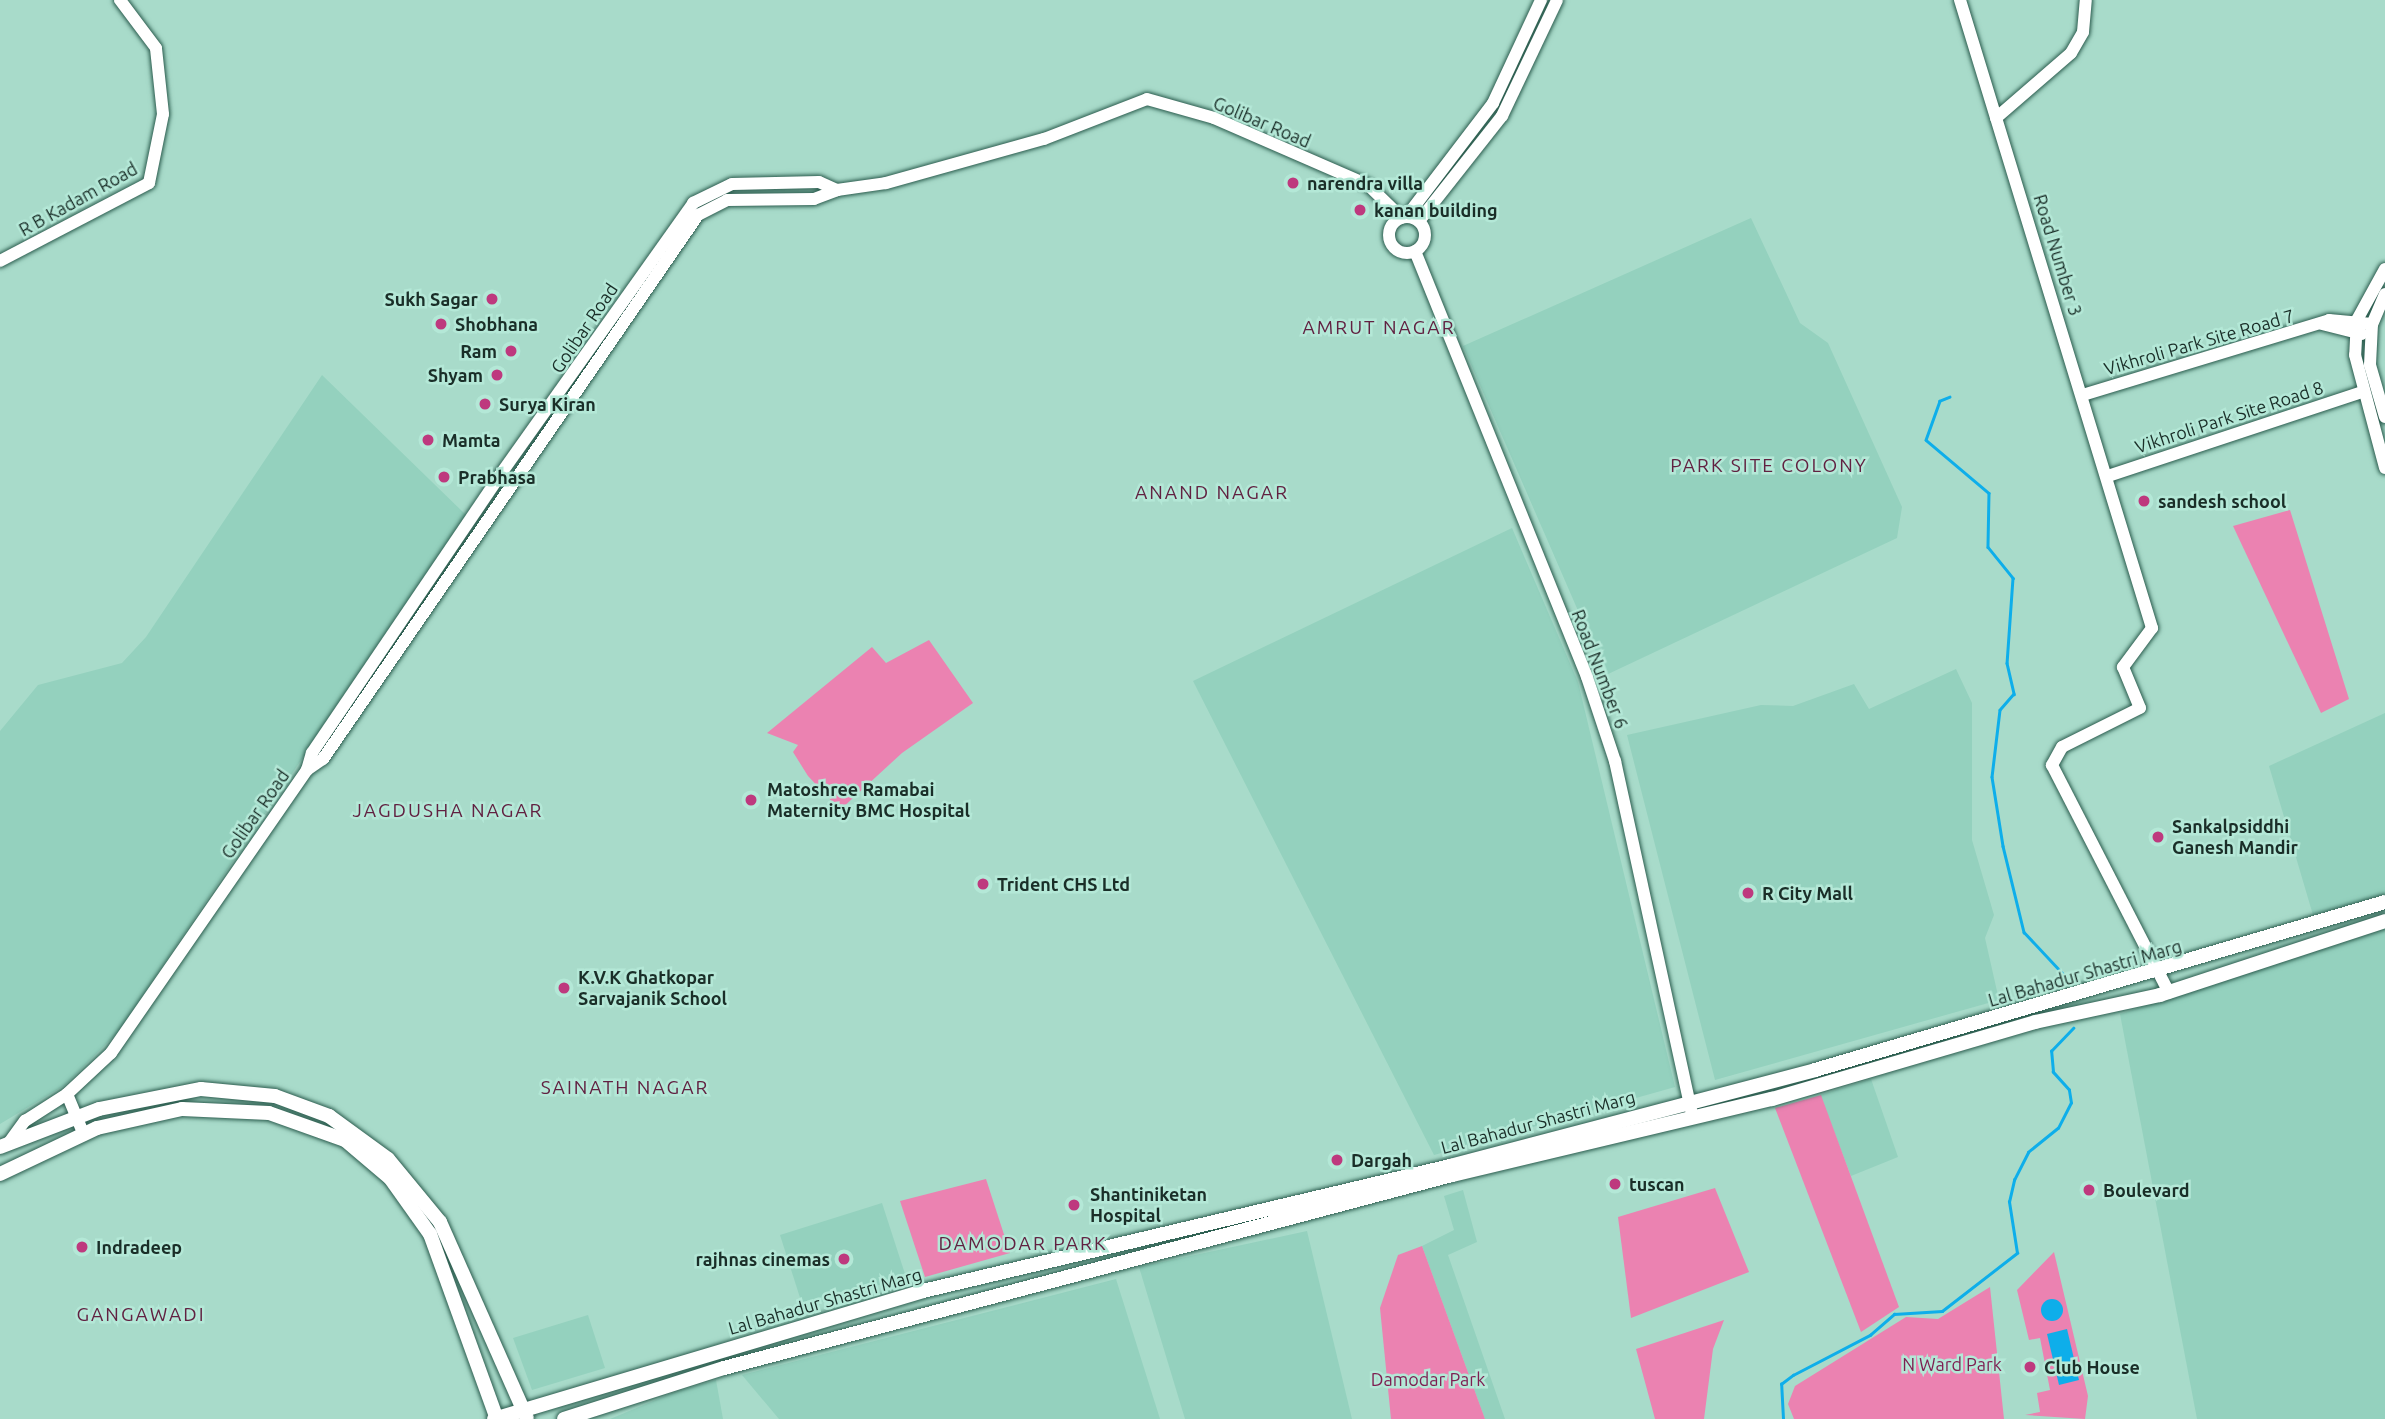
<!DOCTYPE html>
<html>
<head>
<meta charset="utf-8">
<style>
  body { margin:0 }
  #map { position:relative; width:2385px; height:1419px; overflow:hidden; background:#a8dbca; font-family:Ubuntu,sans-serif }
  div>[style] { position:absolute }
  .built>* { inset:0; background:#94d1be }
  .green>* { inset:0; background:#eb82b1 }
  .water>* { inset:0; background:#0eaeea }
  .round { border-radius:50% }
  .stream>* { height:2.5px; margin:-1.25px; padding:0 1.25px; transform-origin:1.25px; border-radius:1.25px; background:#0eaeea }
  .roads { filter:drop-shadow(0 0 2px #2b5c4e) drop-shadow(0 0 2px #2b5c4e) }
  .secondary>* { height:12px; margin:-6px; padding:0 6px; transform-origin:6px; border-radius:6px; background:#fff }
  .secondary>.ring { margin:-6px; padding:0; box-sizing:content-box; background:none; border:12px solid #fff; border-radius:50% }
  .primary>* { height:14px; margin:-7px; padding:0 7px; transform-origin:7px; border-radius:7px; background:#fff }
  .dots>* { width:19px; height:19px; translate:-50% -50%; box-sizing:border-box; border:4px solid #b4e8d7; border-radius:50% }
  span { translate:-50% -50%; white-space:nowrap; text-align:center; line-height:1.15; -webkit-text-stroke:5px #b4e8d7; paint-order:stroke }
  .street-label { font-size:18px; color:#1a2e28 }
  .poi-label { font-size:18px; color:#1a2e28; font-weight:700 }
  .left { translate:0 -50%; text-align:left }
  .right { translate:-100% -50%; text-align:right }
  .park-label { font-size:18px; color:#7e1e51 }
  .neighbourhood-label { font-size:19px; color:#612141; letter-spacing:2px }
</style>
</head>
<body>
<div id="map">
  <div class="built">
    <div style="clip-path:polygon(1751px 218px,1800px 323px,1828px 343px,1902px 507px,1897px 538px,1606px 675px,1463px 346px)"></div>
    <div style="clip-path:polygon(322px 375px,466px 515px,118px 1032px,65px 1085px,0 1124px,0 731px,38px 685px,122px 663px,146px 637px)"></div>
    <div style="clip-path:polygon(1512px 528px,1578px 682px,1675px 1087px,1434px 1155px,1193px 681px)"></div>
    <div style="clip-path:polygon(1956px 669px,1972px 703px,1972px 840px,1994px 915px,1985px 938px,1999px 1000px,1715px 1080px,1627px 735px,1761px 705px,1793px 706px,1854px 684px,1869px 709px)"></div>
    <div style="clip-path:polygon(2385px 713px,2385px 894px,2313px 915px,2269px 766px)"></div>
    <div style="clip-path:polygon(2385px 929px,2385px 1419px,2197px 1419px,2120px 1014px)"></div>
    <div style="clip-path:polygon(1871px 1079px,1898px 1157px,1851px 1176px,1820px 1095px)"></div>
    <div style="clip-path:polygon(1463px 1190px,1477px 1242px,1448px 1255px,1505px 1419px,1485px 1419px,1422px 1246px,1454px 1230px,1444px 1196px)"></div>
    <div style="clip-path:polygon(882px 1203px,906px 1277px,803px 1307px,780px 1235px)"></div>
    <div style="clip-path:polygon(1307px 1231px,1352px 1419px,1185px 1419px,1139px 1267px)"></div>
    <div style="clip-path:polygon(1116px 1279px,1160px 1419px,779px 1419px,742px 1375px)"></div>
    <div style="clip-path:polygon(588px 1315px,605px 1368px,532px 1390px,513px 1338px)"></div>
    <div style="clip-path:polygon(716px 1380px,723px 1419px,610px 1419px,675px 1392px)"></div>
  </div>
  <div class="green">
    <div style="clip-path:polygon(2290px 510px,2349px 699px,2321px 713px,2233px 526px)"></div>
    <div style="clip-path:polygon(929px 640px,973px 703px,902px 753px,840px 810px,808px 776px,793px 752px,798px 745px,767px 733px,872px 647px,886px 663px)"></div>
    <div style="clip-path:polygon(1821px 1095px,1899px 1307px,1861px 1332px,1775px 1108px)"></div>
    <div style="clip-path:polygon(986px 1179px,1010px 1253px,925px 1277px,900px 1201px)"></div>
    <div style="clip-path:polygon(1715px 1188px,1749px 1272px,1631px 1318px,1618px 1217px)"></div>
    <div style="clip-path:polygon(1422px 1246px,1485px 1419px,1391px 1419px,1380px 1308px,1398px 1255px)"></div>
    <div style="clip-path:polygon(2054px 1252px,2088px 1396px,2085px 1419px,2025px 1415px,2040px 1412px,2037px 1393px,2050px 1390px,2040px 1338px,2029px 1340px,2017px 1290px)"></div>
    <div style="clip-path:polygon(1990px 1287px,2004px 1419px,1794px 1419px,1788px 1404px,1795px 1386px,1906px 1317px,1938px 1319px)"></div>
    <div style="clip-path:polygon(1724px 1320px,1713px 1349px,1704px 1419px,1655px 1419px,1636px 1349px)"></div>
  </div>
  <div class="water">
    <div class="round" style="left:2041px;top:1299px;width:22px;height:22px"></div>
    <div style="clip-path:polygon(2067px 1329px,2079px 1380px,2059px 1385px,2047px 1334px)"></div>
  </div>
  <div class="stream">
    <div style="left:1950px;top:397px;width:11px;rotate:158deg"></div>
    <div style="left:1940px;top:401px;width:41px;rotate:109.7deg"></div>
    <div style="left:1926px;top:440px;width:82px;rotate:40.1deg"></div>
    <div style="left:1989px;top:493px;width:54px;rotate:91.1deg"></div>
    <div style="left:1988px;top:547px;width:40px;rotate:51deg"></div>
    <div style="left:2013px;top:578px;width:85px;rotate:94deg"></div>
    <div style="left:2007px;top:663px;width:32px;rotate:77deg"></div>
    <div style="left:2014px;top:694px;width:21px;rotate:131deg"></div>
    <div style="left:2000px;top:710px;width:67px;rotate:96.8deg"></div>
    <div style="left:1992px;top:777px;width:70px;rotate:80.9deg"></div>
    <div style="left:2003px;top:846px;width:89px;rotate:76.3deg"></div>
    <div style="left:2024px;top:932px;width:64px;rotate:46.9deg"></div>
    <div style="left:1783px;top:1419px;width:35px;rotate:-93deg"></div>
    <div style="left:1781px;top:1384px;width:15px;rotate:-37deg"></div>
    <div style="left:1793px;top:1375px;width:87px;rotate:-27.5deg"></div>
    <div style="left:1870px;top:1335px;width:32px;rotate:-41deg"></div>
    <div style="left:1894px;top:1314px;width:48px;rotate:-3.6deg"></div>
    <div style="left:1942px;top:1311px;width:95px;rotate:-37.7deg"></div>
    <div style="left:2017px;top:1253px;width:52px;rotate:-98.9deg"></div>
    <div style="left:2009px;top:1202px;width:23px;rotate:-77deg"></div>
    <div style="left:2014px;top:1180px;width:31px;rotate:-63deg"></div>
    <div style="left:2028px;top:1152px;width:38px;rotate:-39deg"></div>
    <div style="left:2058px;top:1128px;width:28px;rotate:-63deg"></div>
    <div style="left:2071px;top:1103px;width:13px;rotate:-99deg"></div>
    <div style="left:2069px;top:1090px;width:24px;rotate:-132deg"></div>
    <div style="left:2053px;top:1072px;width:21px;rotate:-95deg"></div>
    <div style="left:2051px;top:1051px;width:32px;rotate:-46deg"></div>
  </div>
  <div class="roads">
    <div class="secondary">
      <div style="left:1960px;top:0;width:657px;rotate:73deg"></div>
      <div style="left:2152px;top:628px;width:49px;rotate:126.6deg"></div>
      <div style="left:2123px;top:667px;width:44px;rotate:67.5deg"></div>
      <div style="left:2140px;top:708px;width:87px;rotate:153.4deg"></div>
      <div style="left:2062px;top:747px;width:21px;rotate:119deg"></div>
      <div style="left:2052px;top:765px;width:256px;rotate:62.8deg"></div>
      <div style="left:1996px;top:118px;width:99px;rotate:-40.9deg"></div>
      <div style="left:2071px;top:53px;width:24px;rotate:-60deg"></div>
      <div style="left:2083px;top:32px;width:32px;rotate:-85deg"></div>
      <div style="left:1407px;top:216px;width:142px;rotate:-52.7deg"></div>
      <div style="left:1493px;top:103px;width:114px;rotate:-65deg"></div>
      <div class="ring" style="left:1389px;top:217px;width:24px;height:24px"></div>
      <div style="left:1419px;top:221px;width:134px;rotate:-51.7deg"></div>
      <div style="left:1502px;top:116px;width:128px;rotate:-64.6deg"></div>
      <div style="left:1415px;top:251px;width:459px;rotate:68deg"></div>
      <div style="left:1587px;top:677px;width:89px;rotate:71.6deg"></div>
      <div style="left:1615px;top:761px;width:365px;rotate:77.7deg"></div>
      <div style="left:0;top:261px;width:168px;rotate:-27.6deg"></div>
      <div style="left:149px;top:183px;width:70px;rotate:-78.5deg"></div>
      <div style="left:163px;top:114px;width:66px;rotate:-96.1deg"></div>
      <div style="left:156px;top:48px;width:60px;rotate:-126.9deg"></div>
      <div style="left:2385px;top:269px;width:58px;rotate:118.8deg"></div>
      <div style="left:2357px;top:320px;width:35px;rotate:93deg"></div>
      <div style="left:2355px;top:355px;width:117px;rotate:75.1deg"></div>
      <div style="left:2385px;top:294px;width:33px;rotate:113deg"></div>
      <div style="left:2372px;top:324px;width:41px;rotate:92.8deg"></div>
      <div style="left:2370px;top:365px;width:54px;rotate:73.9deg"></div>
      <div style="left:2322px;top:324px;width:41px;rotate:14deg"></div>
      <div style="left:2086px;top:394px;width:254px;rotate:-16.9deg"></div>
      <div style="left:2329px;top:320px;width:43px;rotate:5.3deg"></div>
      <div style="left:2108px;top:476px;width:268px;rotate:-18.3deg"></div>
      <div style="left:307px;top:770px;width:19px;rotate:-35deg"></div>
      <div style="left:323px;top:759px;width:661px;rotate:-55.42deg"></div>
      <div style="left:698px;top:215px;width:33px;rotate:-27deg"></div>
      <div style="left:727px;top:200px;width:87px;rotate:-0.7deg"></div>
      <div style="left:814px;top:199px;width:25px;rotate:-21deg"></div>
      <div style="left:67px;top:1094px;width:44px;rotate:67.5deg"></div>
      <div style="left:8px;top:1144px;width:29px;rotate:-54deg"></div>
      <div style="left:25px;top:1121px;width:50px;rotate:-32.7deg"></div>
      <div style="left:67px;top:1094px;width:60px;rotate:-43deg"></div>
      <div style="left:111px;top:1053px;width:344px;rotate:-55.3deg"></div>
      <div style="left:307px;top:770px;width:18px;rotate:-74deg"></div>
      <div style="left:312px;top:753px;width:336px;rotate:-55.9deg"></div>
      <div style="left:500px;top:475px;width:334px;rotate:-54.6deg"></div>
      <div style="left:693px;top:203px;width:43px;rotate:-26deg"></div>
      <div style="left:732px;top:184px;width:87px;rotate:-1.3deg"></div>
      <div style="left:819px;top:182px;width:20px;rotate:24deg"></div>
      <div style="left:837px;top:190px;width:49px;rotate:-8.1deg"></div>
      <div style="left:886px;top:183px;width:164px;rotate:-15.6deg"></div>
      <div style="left:1044px;top:139px;width:110px;rotate:-21.2deg"></div>
      <div style="left:1147px;top:99px;width:70px;rotate:15.8deg"></div>
      <div style="left:1214px;top:118px;width:168px;rotate:23.5deg"></div>
      <div style="left:1368px;top:185px;width:47px;rotate:44.1deg"></div>
    </div>
    <div class="primary">
      <div style="left:0;top:1147px;width:106px;rotate:-21deg"></div>
      <div style="left:99px;top:1109px;width:104px;rotate:-11.1deg"></div>
      <div style="left:201px;top:1089px;width:74px;rotate:5.4deg"></div>
      <div style="left:275px;top:1096px;width:58px;rotate:20.3deg"></div>
      <div style="left:329px;top:1116px;width:73px;rotate:36.1deg"></div>
      <div style="left:388px;top:1159px;width:82px;rotate:50.5deg"></div>
      <div style="left:440px;top:1222px;width:214px;rotate:66.1deg"></div>
      <div style="left:0;top:1174px;width:107px;rotate:-25.4deg"></div>
      <div style="left:97px;top:1128px;width:87px;rotate:-12.6deg"></div>
      <div style="left:182px;top:1109px;width:87px;rotate:2.6deg"></div>
      <div style="left:269px;top:1113px;width:81px;rotate:19.6deg"></div>
      <div style="left:345px;top:1140px;width:59px;rotate:40.2deg"></div>
      <div style="left:390px;top:1178px;width:69px;rotate:54.5deg"></div>
      <div style="left:430px;top:1234px;width:197px;rotate:70.1deg"></div>
      <div style="left:494px;top:1419px;width:448px;rotate:-16.6deg"></div>
      <div style="left:923px;top:1291px;width:542px;rotate:-13.34deg"></div>
      <div style="left:1450px;top:1166px;width:377px;rotate:-14.7deg"></div>
      <div style="left:1815px;top:1070px;width:594px;rotate:-16.42deg"></div>
      <div style="left:564px;top:1419px;width:168px;rotate:-17.7deg"></div>
      <div style="left:724px;top:1368px;width:753px;rotate:-14.85deg"></div>
      <div style="left:1452px;top:1175px;width:329px;rotate:-13.4deg"></div>
      <div style="left:1772px;top:1099px;width:274px;rotate:-16.3deg"></div>
      <div style="left:2035px;top:1022px;width:128px;rotate:-12.2deg"></div>
      <div style="left:2160px;top:995px;width:237px;rotate:-18.2deg"></div>
    </div>
  </div>
  <div class="dots">
    <div style="left:1293px;top:183px;background:#be397e"></div>
    <div style="left:1360px;top:210px;background:#be397e"></div>
    <div style="left:492px;top:299px;background:#be397e"></div>
    <div style="left:441px;top:324px;background:#be397e"></div>
    <div style="left:511px;top:351px;background:#be397e"></div>
    <div style="left:497px;top:375px;background:#be397e"></div>
    <div style="left:485px;top:404px;background:#be397e"></div>
    <div style="left:428px;top:440px;background:#be397e"></div>
    <div style="left:444px;top:477px;background:#be397e"></div>
    <div style="left:2144px;top:501px;background:#be397e"></div>
    <div style="left:751px;top:800px;background:#be397e"></div>
    <div style="left:2158px;top:837px;background:#be397e"></div>
    <div style="left:983px;top:884px;background:#be397e"></div>
    <div style="left:1748px;top:893px;background:#be397e"></div>
    <div style="left:564px;top:988px;background:#be397e"></div>
    <div style="left:1337px;top:1160px;background:#be397e"></div>
    <div style="left:1615px;top:1184px;background:#be397e"></div>
    <div style="left:2089px;top:1190px;background:#be397e"></div>
    <div style="left:1074px;top:1205px;background:#be397e"></div>
    <div style="left:82px;top:1247px;background:#be397e"></div>
    <div style="left:844px;top:1259px;background:#be397e"></div>
    <div style="left:2030px;top:1367px;background:#be397e"></div>
  </div>
  <div class="street-label">
    <span style="left:1262px;top:122px;rotate:23deg">Golibar Road</span>
    <span style="left:78px;top:199px;rotate:-29deg">R B Kadam Road</span>
    <span style="left:2058px;top:255px;rotate:73deg">Road Number 3</span>
    <span style="left:584px;top:328px;rotate:-56deg">Golibar Road</span>
    <span style="left:2199px;top:342px;rotate:-16deg">Vikhroli Park Site Road 7</span>
    <span style="left:2229px;top:417px;rotate:-18deg">Vikhroli Park Site Road 8</span>
    <span style="left:1600px;top:669px;rotate:69deg">Road Number 6</span>
    <span style="left:255px;top:814px;rotate:-55deg">Golibar Road</span>
    <span style="left:2085px;top:973px;rotate:-16deg">Lal Bahadur Shastri Marg</span>
    <span style="left:1538px;top:1122px;rotate:-15deg">Lal Bahadur Shastri Marg</span>
    <span style="left:825px;top:1301px;rotate:-16deg">Lal Bahadur Shastri Marg</span>
  </div>
  <div class="poi-label">
    <span class="left" style="left:1307px;top:183px">narendra villa</span>
    <span class="left" style="left:1374px;top:210px">kanan building</span>
    <span class="right" style="left:478px;top:299px">Sukh Sagar</span>
    <span class="left" style="left:455px;top:324px">Shobhana</span>
    <span class="right" style="left:497px;top:351px">Ram</span>
    <span class="right" style="left:483px;top:375px">Shyam</span>
    <span class="left" style="left:499px;top:404px">Surya Kiran</span>
    <span class="left" style="left:442px;top:440px">Mamta</span>
    <span class="left" style="left:458px;top:477px">Prabhasa</span>
    <span class="left" style="left:2158px;top:501px">sandesh school</span>
    <span class="left" style="left:767px;top:800px">Matoshree Ramabai<br>Maternity BMC Hospital</span>
    <span class="left" style="left:2172px;top:837px">Sankalpsiddhi<br>Ganesh Mandir</span>
    <span class="left" style="left:997px;top:884px">Trident CHS Ltd</span>
    <span class="left" style="left:1762px;top:893px">R City Mall</span>
    <span class="left" style="left:578px;top:988px">K.V.K Ghatkopar<br>Sarvajanik School</span>
    <span class="left" style="left:1351px;top:1160px">Dargah</span>
    <span class="left" style="left:1629px;top:1184px">tuscan</span>
    <span class="left" style="left:2103px;top:1190px">Boulevard</span>
    <span class="left" style="left:1090px;top:1205px">Shantiniketan<br>Hospital</span>
    <span class="left" style="left:96px;top:1247px">Indradeep</span>
    <span class="right" style="left:830px;top:1259px">rajhnas cinemas</span>
    <span class="left" style="left:2044px;top:1367px">Club House</span>
  </div>
  <div class="park-label">
    <span style="left:1952px;top:1364px">N Ward Park</span>
    <span style="left:1428px;top:1379px">Damodar Park</span>
  </div>
  <div class="neighbourhood-label">
    <span style="left:1379px;top:328px">AMRUT NAGAR</span>
    <span style="left:1769px;top:466px">PARK SITE COLONY</span>
    <span style="left:1212px;top:493px">ANAND NAGAR</span>
    <span style="left:448px;top:811px">JAGDUSHA NAGAR</span>
    <span style="left:625px;top:1088px">SAINATH NAGAR</span>
    <span style="left:1023px;top:1244px">DAMODAR PARK</span>
    <span style="left:141px;top:1315px">GANGAWADI</span>
  </div>
</div>
</body>
</html>
